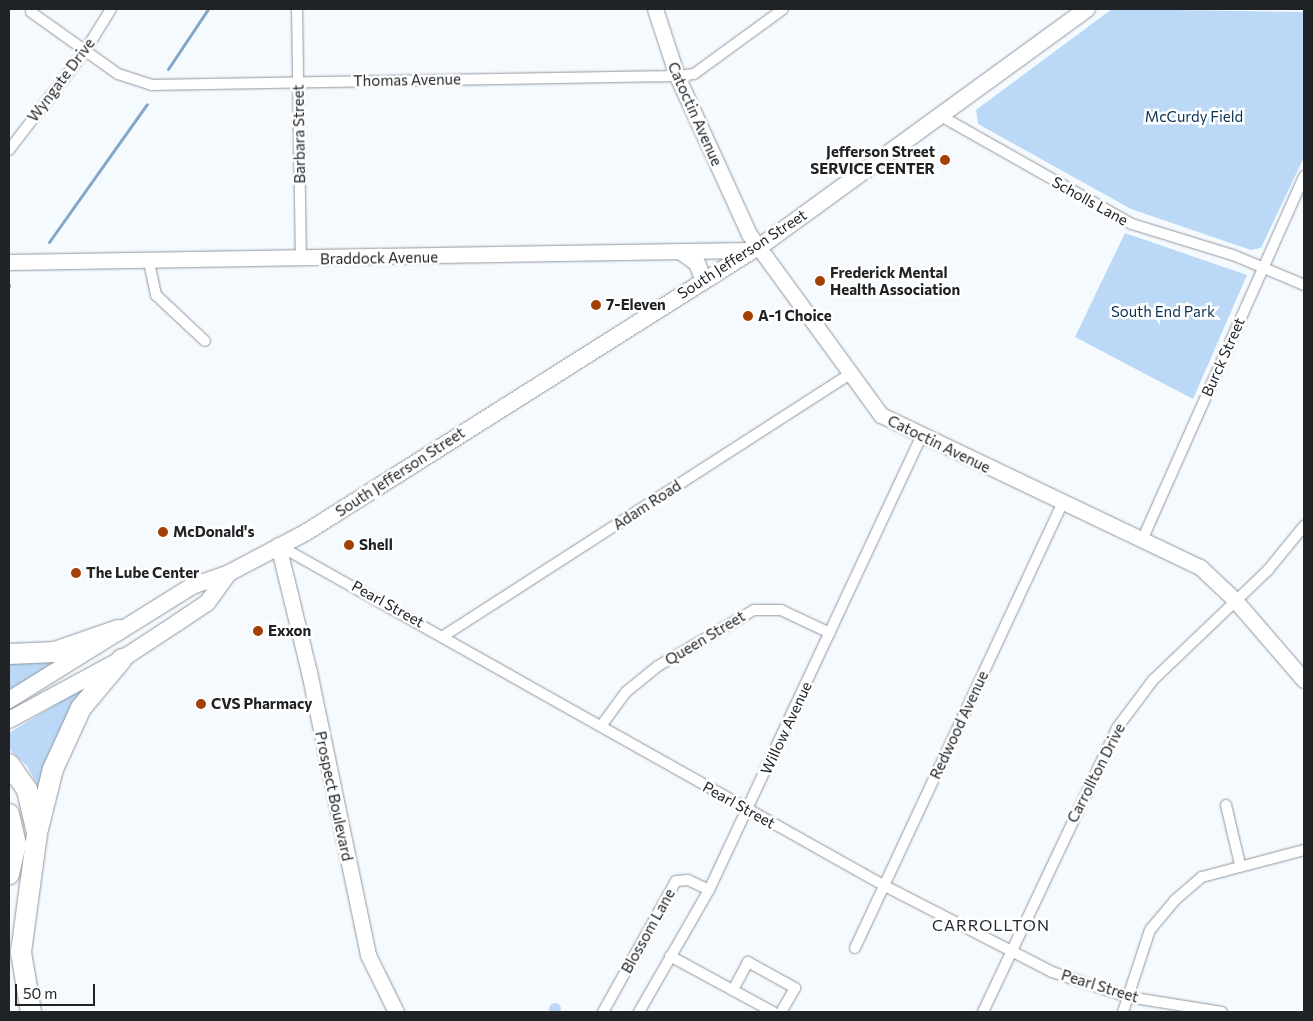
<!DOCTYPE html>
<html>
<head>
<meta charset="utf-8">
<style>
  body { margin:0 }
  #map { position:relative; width:1313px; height:1021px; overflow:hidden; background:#f5faff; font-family:Commissioner,sans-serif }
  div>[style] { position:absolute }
  .green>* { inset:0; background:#bbd8f6 }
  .round { border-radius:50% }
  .stream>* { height:3px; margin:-1.5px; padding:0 1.5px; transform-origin:1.5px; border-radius:1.5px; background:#83a6c9 }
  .roads { filter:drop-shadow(0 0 1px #8f979e) drop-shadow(0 0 1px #8f979e) }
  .street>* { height:10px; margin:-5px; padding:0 5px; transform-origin:5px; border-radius:5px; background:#fff }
  .secondary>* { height:15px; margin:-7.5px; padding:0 7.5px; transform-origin:7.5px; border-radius:7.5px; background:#fff }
  .primary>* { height:16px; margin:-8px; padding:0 8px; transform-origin:8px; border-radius:8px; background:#fff }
  .highway>* { height:20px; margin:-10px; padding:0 10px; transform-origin:10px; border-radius:10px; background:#fff }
  .dots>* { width:14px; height:14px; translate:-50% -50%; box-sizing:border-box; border:2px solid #fff; border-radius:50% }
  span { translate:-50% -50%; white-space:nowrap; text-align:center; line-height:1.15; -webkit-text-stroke:5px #fff; paint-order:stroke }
  .street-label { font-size:15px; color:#202326 }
  .park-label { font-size:15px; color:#093154 }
  .poi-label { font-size:15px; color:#202326; font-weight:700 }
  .right { translate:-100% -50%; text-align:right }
  .left { translate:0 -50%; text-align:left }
  .neighbourhood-label { font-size:16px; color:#252b31; letter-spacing:1px }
  .frame { position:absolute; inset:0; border:10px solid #202326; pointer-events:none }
  .scale { position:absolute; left:15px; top:984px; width:80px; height:22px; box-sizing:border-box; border:2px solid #202326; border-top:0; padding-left:6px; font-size:15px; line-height:18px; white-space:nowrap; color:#202326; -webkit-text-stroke:4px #fff; paint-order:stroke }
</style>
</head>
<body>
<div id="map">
  <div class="green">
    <div style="clip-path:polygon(1112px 9px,1304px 12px,1304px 157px,1261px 248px,1251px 250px,1131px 209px,978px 124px,976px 110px)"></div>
    <div style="clip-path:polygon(1125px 233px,1247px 275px,1193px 399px,1075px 337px)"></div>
    <div style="clip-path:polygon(61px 658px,45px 669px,9px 691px,9px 659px)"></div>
    <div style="clip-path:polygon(91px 683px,40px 790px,27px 766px,9px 749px,9px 733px)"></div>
    <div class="round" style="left:549px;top:1003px;width:12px;height:12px"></div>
  </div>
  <div class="stream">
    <div style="left:168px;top:69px;width:72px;rotate:-56.3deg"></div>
    <div style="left:49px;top:242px;width:169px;rotate:-54.6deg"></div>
    <div style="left:9px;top:286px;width:1px;rotate:-90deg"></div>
  </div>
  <div class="roads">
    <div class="street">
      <div style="left:297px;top:9px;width:250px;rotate:89.1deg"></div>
      <div style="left:31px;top:12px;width:107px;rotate:35.5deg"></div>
      <div style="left:118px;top:74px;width:35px;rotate:18deg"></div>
      <div style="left:151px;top:85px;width:526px;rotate:-0.98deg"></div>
      <div style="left:677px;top:76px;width:17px;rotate:-7deg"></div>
      <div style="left:694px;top:74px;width:110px;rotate:-36.1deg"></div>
      <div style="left:941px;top:116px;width:219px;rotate:29.5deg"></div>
      <div style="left:1132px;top:224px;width:106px;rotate:17.1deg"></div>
      <div style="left:1233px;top:255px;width:77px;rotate:22.9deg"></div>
      <div style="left:9px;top:150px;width:125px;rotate:-52.5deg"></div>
      <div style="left:85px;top:51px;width:49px;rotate:-58.2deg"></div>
      <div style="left:149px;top:262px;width:34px;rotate:78deg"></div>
      <div style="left:156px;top:295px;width:67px;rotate:43.2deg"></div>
      <div style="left:1143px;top:538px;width:396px;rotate:-66deg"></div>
      <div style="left:278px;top:545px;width:696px;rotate:29.33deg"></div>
      <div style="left:885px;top:886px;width:188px;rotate:27.2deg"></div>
      <div style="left:1052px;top:972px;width:80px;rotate:18.2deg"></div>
      <div style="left:1128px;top:997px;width:95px;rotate:9.1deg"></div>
      <div style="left:445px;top:635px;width:480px;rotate:-32.8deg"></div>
      <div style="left:601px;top:726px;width:42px;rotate:-53.7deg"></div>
      <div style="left:626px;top:692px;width:41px;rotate:-39.1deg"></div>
      <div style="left:658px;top:666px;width:111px;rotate:-30.3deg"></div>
      <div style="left:754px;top:610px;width:27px"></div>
      <div style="left:781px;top:610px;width:54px;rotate:25.1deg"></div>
      <div style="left:1226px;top:805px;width:61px;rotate:76.7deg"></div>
      <div style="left:855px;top:948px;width:492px;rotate:-65deg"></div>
      <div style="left:670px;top:956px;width:117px;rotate:28.5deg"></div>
      <div style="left:733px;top:990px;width:32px;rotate:-62deg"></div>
      <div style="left:748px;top:962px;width:54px;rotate:29deg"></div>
      <div style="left:795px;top:988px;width:28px;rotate:120deg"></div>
      <div style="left:603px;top:1012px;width:150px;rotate:-60.9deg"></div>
      <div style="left:676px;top:881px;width:12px;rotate:-5deg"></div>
      <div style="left:688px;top:880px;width:23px;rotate:25deg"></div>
      <div style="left:639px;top:1012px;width:141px;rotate:-60.2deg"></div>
      <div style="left:709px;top:890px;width:500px;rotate:-64.92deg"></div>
      <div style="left:983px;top:1012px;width:314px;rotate:-64.7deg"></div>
      <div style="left:1117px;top:728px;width:60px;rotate:-53.1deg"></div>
      <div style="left:1153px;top:680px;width:159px;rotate:-43.7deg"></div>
      <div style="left:1268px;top:570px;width:57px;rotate:-50.7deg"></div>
      <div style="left:1123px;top:1012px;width:86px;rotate:-71.8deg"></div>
      <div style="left:1150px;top:930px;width:38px;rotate:-50deg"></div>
      <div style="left:1174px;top:901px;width:37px;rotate:-41deg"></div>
      <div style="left:1202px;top:877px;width:106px;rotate:-14.8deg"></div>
    </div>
    <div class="secondary">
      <div style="left:655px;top:9px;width:71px;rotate:71.8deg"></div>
      <div style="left:677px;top:76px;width:174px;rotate:65.5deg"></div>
      <div style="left:749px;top:234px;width:224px;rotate:53.9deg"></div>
      <div style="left:881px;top:415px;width:353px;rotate:25.5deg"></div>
      <div style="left:1200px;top:567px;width:47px;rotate:43.3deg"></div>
      <div style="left:1234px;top:599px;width:107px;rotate:49.2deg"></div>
      <div style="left:9px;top:262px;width:740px;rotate:-0.93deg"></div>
      <div style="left:278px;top:545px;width:131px;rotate:76.3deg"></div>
      <div style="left:309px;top:672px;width:289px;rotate:78.2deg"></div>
      <div style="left:368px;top:955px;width:64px;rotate:63.8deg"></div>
    </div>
    <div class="primary">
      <div style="left:683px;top:253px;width:17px;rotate:36deg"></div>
      <div style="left:697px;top:263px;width:17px;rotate:69deg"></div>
      <div style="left:9px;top:700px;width:216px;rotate:-31.9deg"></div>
      <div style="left:192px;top:586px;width:39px;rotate:-19deg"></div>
      <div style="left:229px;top:573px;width:86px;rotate:-27.8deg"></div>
      <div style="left:305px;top:533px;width:549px;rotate:-32.27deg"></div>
      <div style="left:769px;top:240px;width:393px;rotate:-36deg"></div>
      <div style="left:9px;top:720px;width:128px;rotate:-28.4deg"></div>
      <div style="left:122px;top:659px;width:66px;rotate:-33.2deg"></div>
      <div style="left:177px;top:623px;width:36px;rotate:-34deg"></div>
      <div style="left:207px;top:603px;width:37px;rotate:-54deg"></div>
    </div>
    <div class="highway">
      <div style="left:9px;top:654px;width:46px;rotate:-2.5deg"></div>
      <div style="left:55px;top:652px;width:67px;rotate:-19.2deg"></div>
      <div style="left:9px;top:764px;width:32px;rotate:55deg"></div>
      <div style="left:27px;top:790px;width:40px;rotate:77deg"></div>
      <div style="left:9px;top:814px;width:31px;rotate:77deg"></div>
      <div style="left:16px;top:844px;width:31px;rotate:103deg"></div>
      <div style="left:31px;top:1012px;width:61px;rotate:-99.5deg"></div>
      <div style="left:21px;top:952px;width:120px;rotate:-82.3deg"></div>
      <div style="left:37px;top:833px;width:66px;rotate:-76deg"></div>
      <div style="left:53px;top:769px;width:67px;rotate:-65.3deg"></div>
      <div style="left:81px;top:708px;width:64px;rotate:-50.1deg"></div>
    </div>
  </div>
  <div class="dots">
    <div style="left:945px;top:160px;background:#a34006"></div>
    <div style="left:820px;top:281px;background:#a34006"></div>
    <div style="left:596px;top:305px;background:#a34006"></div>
    <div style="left:748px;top:316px;background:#a34006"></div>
    <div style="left:163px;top:532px;background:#a34006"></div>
    <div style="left:349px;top:545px;background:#a34006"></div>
    <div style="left:76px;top:573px;background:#a34006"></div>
    <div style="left:258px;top:631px;background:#a34006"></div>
    <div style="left:201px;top:704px;background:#a34006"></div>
  </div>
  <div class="street-label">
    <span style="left:61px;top:80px;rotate:-53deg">Wyngate Drive</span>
    <span style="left:407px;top:80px;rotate:-1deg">Thomas Avenue</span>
    <span style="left:695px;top:114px;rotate:66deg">Catoctin Avenue</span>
    <span style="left:299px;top:134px;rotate:-91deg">Barbara Street</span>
    <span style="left:1090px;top:201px;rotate:29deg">Scholls Lane</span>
    <span style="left:742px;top:254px;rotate:-33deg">South Jefferson Street</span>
    <span style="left:379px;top:258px;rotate:-1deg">Braddock Avenue</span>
    <span style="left:1223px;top:357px;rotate:-66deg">Burck Street</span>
    <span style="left:939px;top:444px;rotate:26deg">Catoctin Avenue</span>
    <span style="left:400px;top:472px;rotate:-33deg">South Jefferson Street</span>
    <span style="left:647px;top:505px;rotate:-33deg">Adam Road</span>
    <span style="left:388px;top:604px;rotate:29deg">Pearl Street</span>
    <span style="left:705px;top:638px;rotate:-31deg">Queen Street</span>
    <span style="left:959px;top:725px;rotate:-65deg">Redwood Avenue</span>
    <span style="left:786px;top:728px;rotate:-65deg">Willow Avenue</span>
    <span style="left:1096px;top:773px;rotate:-63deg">Carrollton Drive</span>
    <span style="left:334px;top:796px;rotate:78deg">Prospect Boulevard</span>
    <span style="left:739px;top:805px;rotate:29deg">Pearl Street</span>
    <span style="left:648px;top:931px;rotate:-61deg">Blossom Lane</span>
    <span style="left:1100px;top:986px;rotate:17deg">Pearl Street</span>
  </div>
  <div class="park-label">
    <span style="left:1194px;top:117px">McCurdy Field</span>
    <span style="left:1163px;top:312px">South End Park</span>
  </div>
  <div class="poi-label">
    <span class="right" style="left:935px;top:160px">Jefferson Street<br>SERVICE CENTER</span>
    <span class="left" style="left:830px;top:281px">Frederick Mental<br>Health Association</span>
    <span class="left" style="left:606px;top:305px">7-Eleven</span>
    <span class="left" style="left:758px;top:316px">A-1 Choice</span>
    <span class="left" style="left:173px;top:532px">McDonald's</span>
    <span class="left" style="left:359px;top:545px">Shell</span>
    <span class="left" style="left:86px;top:573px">The Lube Center</span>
    <span class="left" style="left:268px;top:631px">Exxon</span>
    <span class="left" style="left:211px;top:704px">CVS Pharmacy</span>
  </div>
  <div class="neighbourhood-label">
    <span style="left:991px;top:925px">CARROLLTON</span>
  </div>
  <div class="frame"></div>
  <div class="scale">50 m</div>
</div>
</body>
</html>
